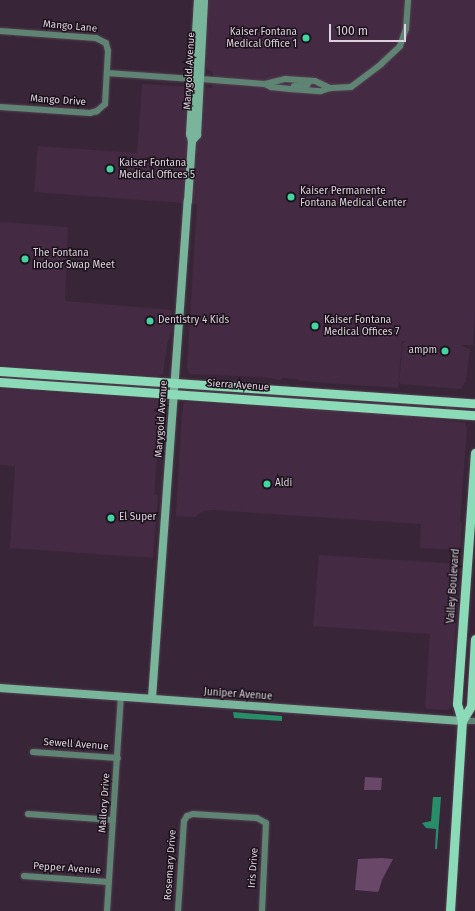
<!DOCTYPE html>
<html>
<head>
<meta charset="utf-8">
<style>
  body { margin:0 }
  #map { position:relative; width:475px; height:911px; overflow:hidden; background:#392538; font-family:"Fira Sans",sans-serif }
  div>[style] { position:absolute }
  .built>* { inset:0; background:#442b43 }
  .green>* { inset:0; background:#694768 }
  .water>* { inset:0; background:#278e69 }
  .roads { filter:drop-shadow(0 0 1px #534152) drop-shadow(0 0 1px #534152) }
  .street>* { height:6px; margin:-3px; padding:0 3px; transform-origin:3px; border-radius:3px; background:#5f8473 }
  .secondary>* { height:8px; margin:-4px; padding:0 4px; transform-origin:4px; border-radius:4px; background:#79b59a }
  .primary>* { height:9px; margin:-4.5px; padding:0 4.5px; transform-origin:4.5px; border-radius:4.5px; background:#8cdbb8 }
  .dots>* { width:11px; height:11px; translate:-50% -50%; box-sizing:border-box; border:2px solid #1b121b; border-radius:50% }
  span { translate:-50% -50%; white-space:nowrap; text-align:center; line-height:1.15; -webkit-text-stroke:3px #1b121b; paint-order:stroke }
  .street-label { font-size:10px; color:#ddd1dd }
  .poi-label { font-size:10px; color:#ddd1dd }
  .right { translate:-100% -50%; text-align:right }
  .left { translate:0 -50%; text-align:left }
  .scale { position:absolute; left:329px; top:24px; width:77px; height:18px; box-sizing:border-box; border:2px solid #ddd1dd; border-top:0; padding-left:5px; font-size:12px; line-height:14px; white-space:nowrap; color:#ddd1dd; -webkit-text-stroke:3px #1b121b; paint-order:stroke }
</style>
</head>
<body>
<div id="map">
  <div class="built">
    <div style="clip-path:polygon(209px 0,475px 0,475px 309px,473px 345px,460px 345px,470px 349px,466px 381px,461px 389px,401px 384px,399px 382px,403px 343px,405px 342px,402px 341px,398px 388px,300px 381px,297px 379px,282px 378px,280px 380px,264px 377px,190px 374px,187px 368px,197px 204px,34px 192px,38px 146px,137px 153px,142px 84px,212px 88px,213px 72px,208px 70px,204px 65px)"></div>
    <div style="clip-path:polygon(0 222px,68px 227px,65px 301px,172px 310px,172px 331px,167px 344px,163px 374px,158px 376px,0 365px)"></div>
    <div style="clip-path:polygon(0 389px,161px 400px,163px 403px,161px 445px,158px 445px,154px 494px,158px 495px,153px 558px,10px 548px,15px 466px,0 465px)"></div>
    <div style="clip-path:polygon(185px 402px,400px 415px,465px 423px,467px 428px,460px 520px,462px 524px,460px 550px,420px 548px,421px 524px,214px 510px,203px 511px,195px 517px,176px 516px,181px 427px,183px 404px)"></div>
    <div style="clip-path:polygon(319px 555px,459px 564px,451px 707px,447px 710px,427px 709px,425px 707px,430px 634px,313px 626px)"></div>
  </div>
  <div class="green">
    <div style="clip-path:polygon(365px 777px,382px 778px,381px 790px,364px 790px)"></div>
    <div style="clip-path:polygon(382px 858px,393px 859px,382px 880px,379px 890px,378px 892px,355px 890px,358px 859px)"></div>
  </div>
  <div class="water">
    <div style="clip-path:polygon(233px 712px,282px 716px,282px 721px,234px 718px)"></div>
    <div style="clip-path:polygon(433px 797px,441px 797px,437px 849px,435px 849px,436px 829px,426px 828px,422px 823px,431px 821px)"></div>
  </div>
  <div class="roads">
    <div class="street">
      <div style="left:0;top:31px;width:96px;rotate:4.2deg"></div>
      <div style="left:96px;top:38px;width:11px;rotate:27deg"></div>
      <div style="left:106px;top:43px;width:8px;rotate:76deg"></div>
      <div style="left:108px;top:51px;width:53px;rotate:93.2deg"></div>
      <div style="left:105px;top:104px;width:11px;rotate:139deg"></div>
      <div style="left:97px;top:111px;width:7px;rotate:164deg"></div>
      <div style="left:90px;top:113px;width:90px;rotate:-176.2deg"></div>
      <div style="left:107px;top:73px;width:86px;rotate:4deg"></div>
      <div style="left:201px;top:79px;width:64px;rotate:4.5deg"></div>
      <div style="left:265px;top:84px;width:7px;rotate:27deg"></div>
      <div style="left:271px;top:87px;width:19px;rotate:6deg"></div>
      <div style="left:290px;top:89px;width:31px;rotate:4deg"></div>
      <div style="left:321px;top:91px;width:9px;rotate:-18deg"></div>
      <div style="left:330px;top:88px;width:21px;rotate:-3deg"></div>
      <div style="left:351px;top:87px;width:38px;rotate:-37deg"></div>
      <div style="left:381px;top:64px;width:26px;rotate:-43deg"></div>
      <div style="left:400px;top:46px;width:18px;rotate:-71deg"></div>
      <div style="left:406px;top:29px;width:29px;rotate:-86deg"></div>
      <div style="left:265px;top:84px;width:21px;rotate:-14deg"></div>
      <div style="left:285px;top:79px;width:30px;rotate:4deg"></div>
      <div style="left:315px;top:81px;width:17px;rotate:25deg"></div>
      <div style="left:294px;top:86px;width:13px;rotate:-4deg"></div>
      <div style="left:307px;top:85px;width:5px;rotate:-53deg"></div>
      <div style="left:462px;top:721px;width:13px"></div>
      <div style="left:33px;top:752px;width:85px;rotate:4deg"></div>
      <div style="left:28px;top:814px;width:85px;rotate:4deg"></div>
      <div style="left:24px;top:876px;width:85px;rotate:4deg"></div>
      <div style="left:107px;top:911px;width:215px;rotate:-86.3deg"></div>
      <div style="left:178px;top:911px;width:90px;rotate:-86.2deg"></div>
      <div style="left:184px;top:821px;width:6px;rotate:-59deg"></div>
      <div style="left:187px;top:816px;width:6px;rotate:-18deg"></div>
      <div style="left:193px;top:814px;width:64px;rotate:3.6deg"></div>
      <div style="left:257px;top:818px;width:10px;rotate:29deg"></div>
      <div style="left:266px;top:823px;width:88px;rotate:92.6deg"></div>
    </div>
    <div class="secondary">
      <div style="left:192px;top:141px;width:8px;rotate:-50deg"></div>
      <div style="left:197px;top:135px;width:135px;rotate:-87deg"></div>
      <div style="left:0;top:688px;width:463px;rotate:4.1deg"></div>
      <div style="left:152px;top:698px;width:498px;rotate:-85.9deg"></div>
      <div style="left:188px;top:201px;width:60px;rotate:-86.2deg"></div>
      <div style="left:192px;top:141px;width:7px;rotate:-106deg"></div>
      <div style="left:190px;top:134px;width:134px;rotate:-86.6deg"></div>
    </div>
    <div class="primary">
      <div style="left:0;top:371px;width:476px;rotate:3.9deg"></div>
      <div style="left:0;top:382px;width:476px;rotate:4deg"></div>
      <div style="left:462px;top:721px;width:17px;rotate:-59deg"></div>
      <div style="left:471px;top:706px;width:67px;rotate:-86.6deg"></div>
      <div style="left:450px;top:911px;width:190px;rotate:-86.4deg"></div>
      <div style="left:462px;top:721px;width:18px;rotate:-106deg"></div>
      <div style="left:457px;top:704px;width:252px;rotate:-85.9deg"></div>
    </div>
  </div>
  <div class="dots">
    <div style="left:306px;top:38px;background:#43d4a0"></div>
    <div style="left:110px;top:169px;background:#43d4a0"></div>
    <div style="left:291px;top:197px;background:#43d4a0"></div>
    <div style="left:25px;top:259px;background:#43d4a0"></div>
    <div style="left:150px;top:321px;background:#43d4a0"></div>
    <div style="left:315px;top:326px;background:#43d4a0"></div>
    <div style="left:445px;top:351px;background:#43d4a0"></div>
    <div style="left:267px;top:484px;background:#43d4a0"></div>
    <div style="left:111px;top:518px;background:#43d4a0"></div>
  </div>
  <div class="street-label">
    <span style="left:70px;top:27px;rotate:5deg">Mango Lane</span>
    <span style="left:190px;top:71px;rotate:-87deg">Marygold Avenue</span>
    <span style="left:58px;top:101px;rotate:4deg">Mango Drive</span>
    <span style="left:238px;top:386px;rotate:4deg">Sierra Avenue</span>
    <span style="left:162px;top:419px;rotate:-86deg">Marygold Avenue</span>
    <span style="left:454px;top:586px;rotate:-86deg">Valley Boulevard</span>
    <span style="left:238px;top:695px;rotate:4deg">Juniper Avenue</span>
    <span style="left:76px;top:745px;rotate:4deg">Sewell Avenue</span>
    <span style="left:105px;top:803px;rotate:-86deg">Mallory Drive</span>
    <span style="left:171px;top:865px;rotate:-86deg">Rosemary Drive</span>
    <span style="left:254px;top:868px;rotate:-86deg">Iris Drive</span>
    <span style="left:67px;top:869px;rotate:4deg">Pepper Avenue</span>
  </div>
  <div class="poi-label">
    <span class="right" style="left:297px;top:38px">Kaiser Fontana<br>Medical Office 1</span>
    <span class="left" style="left:119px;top:169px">Kaiser Fontana<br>Medical Offices 5</span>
    <span class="left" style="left:300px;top:197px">Kaiser Permanente<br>Fontana Medical Center</span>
    <span class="left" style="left:33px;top:259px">The Fontana<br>Indoor Swap Meet</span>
    <span class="left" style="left:324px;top:326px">Kaiser Fontana<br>Medical Offices 7</span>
    <span class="left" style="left:158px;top:321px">Dentistry 4 Kids</span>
    <span class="right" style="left:437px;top:351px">ampm</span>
    <span class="left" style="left:275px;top:484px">Aldi</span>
    <span class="left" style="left:119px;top:518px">El Super</span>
  </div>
  <div class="scale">100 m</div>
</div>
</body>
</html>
